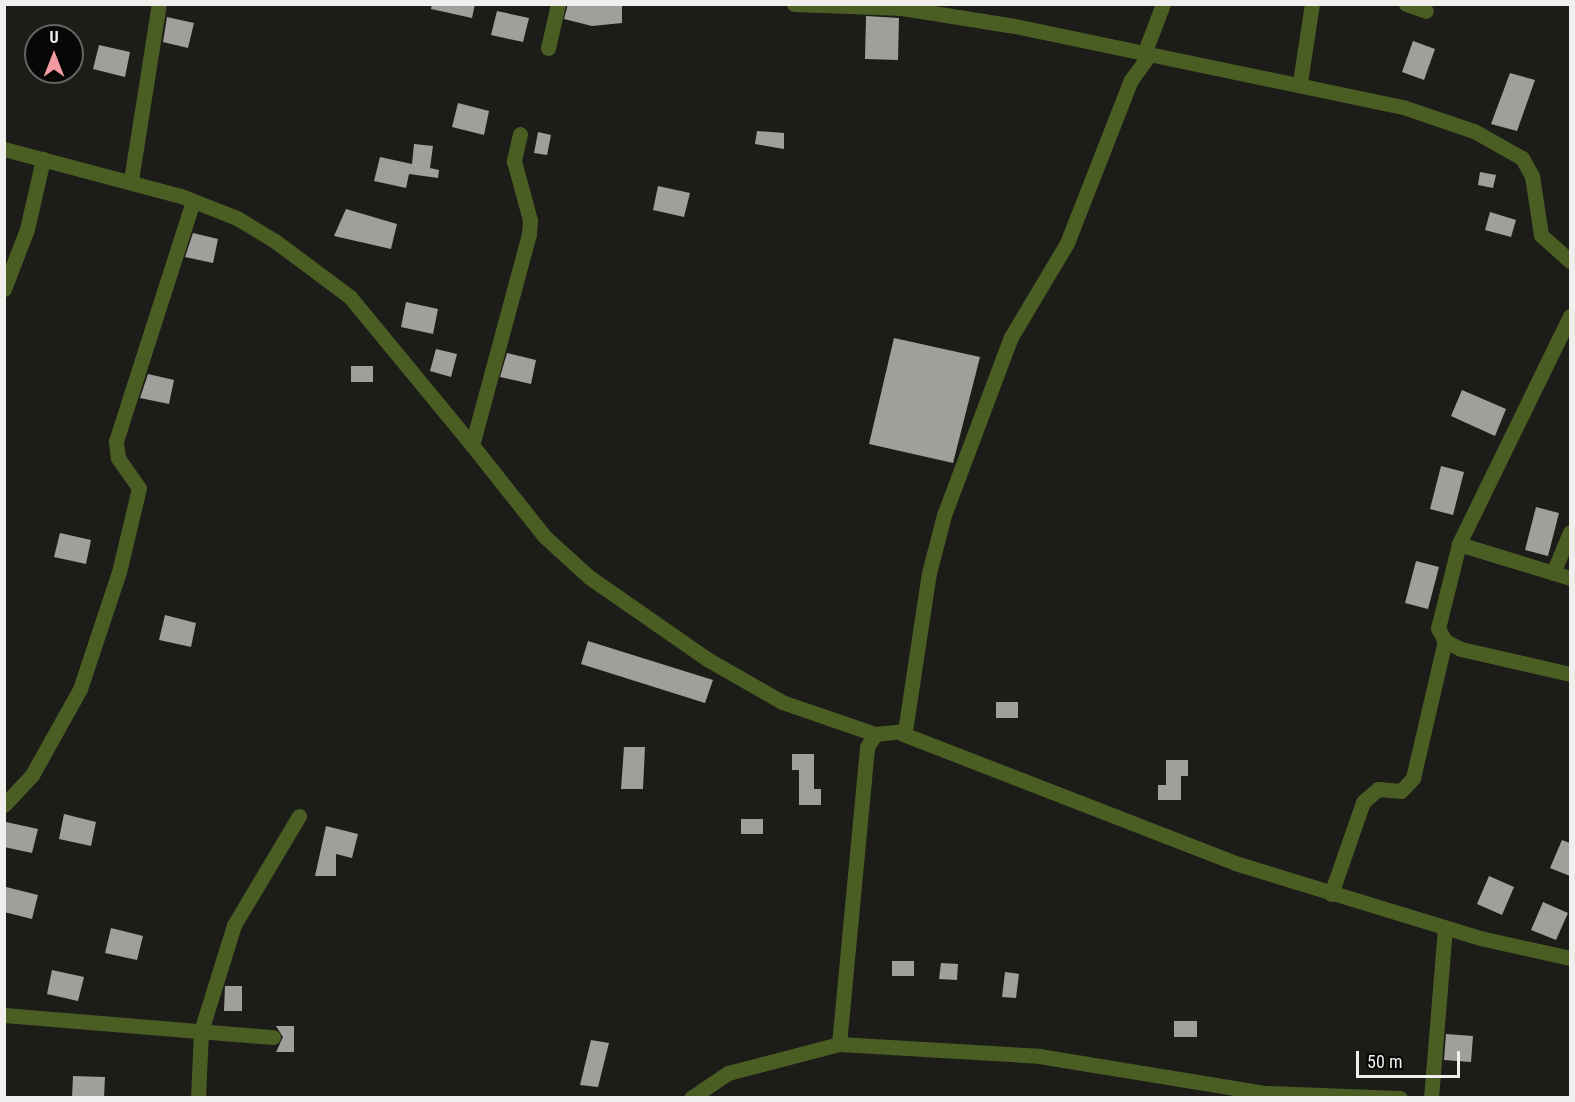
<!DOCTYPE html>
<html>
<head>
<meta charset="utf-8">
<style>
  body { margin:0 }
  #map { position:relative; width:1575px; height:1102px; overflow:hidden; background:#1c1c19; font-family:"Roboto Condensed",sans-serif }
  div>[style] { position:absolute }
  .building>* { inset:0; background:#a19f9b }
  .minor>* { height:15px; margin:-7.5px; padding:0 7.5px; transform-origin:7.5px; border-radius:7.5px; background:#4a5d23 }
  span { translate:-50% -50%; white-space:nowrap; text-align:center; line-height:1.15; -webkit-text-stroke:6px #070706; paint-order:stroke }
  .frame { position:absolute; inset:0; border:6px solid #efefed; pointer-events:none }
  .north { position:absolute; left:24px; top:24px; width:60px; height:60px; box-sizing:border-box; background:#070706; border:2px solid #646462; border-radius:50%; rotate:0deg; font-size:16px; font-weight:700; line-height:24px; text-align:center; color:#efefed }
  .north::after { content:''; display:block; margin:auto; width:21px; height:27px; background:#f49aa1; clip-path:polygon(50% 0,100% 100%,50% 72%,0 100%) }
  .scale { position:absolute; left:1356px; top:1051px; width:104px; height:27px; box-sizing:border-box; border:3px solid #efefed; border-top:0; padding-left:8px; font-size:18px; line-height:21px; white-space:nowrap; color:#efefed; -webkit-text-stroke:4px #070706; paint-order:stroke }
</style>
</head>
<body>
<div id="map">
  <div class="building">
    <div style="clip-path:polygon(432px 4px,475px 4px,472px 18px,431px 9px)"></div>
    <div style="clip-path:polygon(568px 4px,622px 4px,622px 23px,592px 26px,564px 19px)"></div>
    <div style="clip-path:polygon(497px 11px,529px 18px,523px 42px,491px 35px)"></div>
    <div style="clip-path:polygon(866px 16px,899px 18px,898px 60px,865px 59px)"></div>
    <div style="clip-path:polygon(167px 17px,194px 23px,188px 48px,163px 42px)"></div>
    <div style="clip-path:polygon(1413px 41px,1435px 49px,1424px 80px,1402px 72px)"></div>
    <div style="clip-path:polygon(99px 45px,130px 52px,125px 77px,93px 69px)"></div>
    <div style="clip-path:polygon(1510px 73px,1535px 80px,1517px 131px,1491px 124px)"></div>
    <div style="clip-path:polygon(458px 103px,489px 111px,484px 135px,452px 127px)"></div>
    <div style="clip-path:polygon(757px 131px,784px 133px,784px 149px,755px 144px)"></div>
    <div style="clip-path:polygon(538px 132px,551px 135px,547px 155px,534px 153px)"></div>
    <div style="clip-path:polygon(414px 144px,433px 146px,430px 168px,439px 170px,438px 178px,409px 174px,406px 188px,374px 181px,380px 157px,412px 164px)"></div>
    <div style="clip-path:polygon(1480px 172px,1496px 175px,1493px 188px,1478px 185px)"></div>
    <div style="clip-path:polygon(658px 186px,690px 193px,684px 217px,653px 210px)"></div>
    <div style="clip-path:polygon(346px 209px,397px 224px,391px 249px,334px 236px)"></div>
    <div style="clip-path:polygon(1490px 212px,1516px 220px,1511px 237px,1485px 230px)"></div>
    <div style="clip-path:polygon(193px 233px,218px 239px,213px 263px,185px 257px)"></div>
    <div style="clip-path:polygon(406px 302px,438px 309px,433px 334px,401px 327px)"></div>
    <div style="clip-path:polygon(894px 338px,980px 357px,953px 463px,869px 444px)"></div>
    <div style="clip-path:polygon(436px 349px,457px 354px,451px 377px,430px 371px)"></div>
    <div style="clip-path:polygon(507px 353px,536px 360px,531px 384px,500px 377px)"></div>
    <div style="clip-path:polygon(351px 366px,373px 366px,373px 382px,351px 382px)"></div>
    <div style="clip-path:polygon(148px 374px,174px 380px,169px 404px,140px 398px)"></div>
    <div style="clip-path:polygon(1462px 390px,1506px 409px,1495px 436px,1451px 416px)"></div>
    <div style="clip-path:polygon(1441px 466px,1464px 472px,1453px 515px,1430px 509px)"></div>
    <div style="clip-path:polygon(1536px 507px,1559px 513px,1548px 556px,1525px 550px)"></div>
    <div style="clip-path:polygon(60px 533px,91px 540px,86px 564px,54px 557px)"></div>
    <div style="clip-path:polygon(1416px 561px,1439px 567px,1428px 609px,1405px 603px)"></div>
    <div style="clip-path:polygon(165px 615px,196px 623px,191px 647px,159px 640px)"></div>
    <div style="clip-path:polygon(588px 641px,713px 680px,705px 703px,581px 664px)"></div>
    <div style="clip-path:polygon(996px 702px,1018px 702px,1018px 718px,996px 718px)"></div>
    <div style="clip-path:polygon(624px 747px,645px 747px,643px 789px,621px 789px)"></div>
    <div style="clip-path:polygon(792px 754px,814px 754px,814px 789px,821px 789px,821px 805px,799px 805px,799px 770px,792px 770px)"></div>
    <div style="clip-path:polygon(1166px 760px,1188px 760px,1188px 776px,1181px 776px,1181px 800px,1158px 800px,1158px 785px,1166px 785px)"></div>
    <div style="clip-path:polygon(64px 814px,96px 822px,91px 846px,59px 839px)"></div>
    <div style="clip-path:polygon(741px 819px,763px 819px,763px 834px,741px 834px)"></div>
    <div style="clip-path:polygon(6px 822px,38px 829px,32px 853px,4px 847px)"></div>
    <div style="clip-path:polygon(326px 826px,358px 834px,352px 858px,336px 854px,336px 876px,315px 876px)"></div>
    <div style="clip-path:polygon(1562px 840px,1570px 843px,1570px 876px,1550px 868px)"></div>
    <div style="clip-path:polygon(1489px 876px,1514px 887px,1502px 915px,1477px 904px)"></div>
    <div style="clip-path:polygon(6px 887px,38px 895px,32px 919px,4px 912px)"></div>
    <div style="clip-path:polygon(1543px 902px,1568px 913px,1556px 940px,1531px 930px)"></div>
    <div style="clip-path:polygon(111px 928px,143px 936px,137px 960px,105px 953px)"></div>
    <div style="clip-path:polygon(892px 961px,914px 961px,914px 976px,892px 976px)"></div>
    <div style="clip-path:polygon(941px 963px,958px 964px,957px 980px,939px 979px)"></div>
    <div style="clip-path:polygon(52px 970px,84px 977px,78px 1001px,47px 994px)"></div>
    <div style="clip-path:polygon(1005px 972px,1019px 974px,1016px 998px,1002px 997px)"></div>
    <div style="clip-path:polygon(225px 986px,242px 986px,242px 1011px,224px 1011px)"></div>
    <div style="clip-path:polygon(1174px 1021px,1197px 1021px,1197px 1037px,1174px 1037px)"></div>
    <div style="clip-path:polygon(276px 1026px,294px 1026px,294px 1052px,276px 1052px,283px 1037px)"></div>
    <div style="clip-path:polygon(1446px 1034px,1473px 1036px,1471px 1062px,1444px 1060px)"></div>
    <div style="clip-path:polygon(591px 1040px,609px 1043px,598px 1087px,580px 1085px)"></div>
    <div style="clip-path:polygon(73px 1076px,105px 1077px,104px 1098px,72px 1097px)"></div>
  </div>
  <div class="minor">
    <div style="left:794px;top:4px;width:108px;rotate:2.1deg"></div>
    <div style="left:902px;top:8px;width:114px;rotate:9.1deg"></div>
    <div style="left:1015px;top:26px;width:396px;rotate:11.8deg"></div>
    <div style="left:1403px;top:107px;width:75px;rotate:18.7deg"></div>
    <div style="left:1474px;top:131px;width:55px;rotate:29.4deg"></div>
    <div style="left:1522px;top:158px;width:21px;rotate:61deg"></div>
    <div style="left:1532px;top:176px;width:60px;rotate:81.3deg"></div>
    <div style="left:1541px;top:235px;width:39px;rotate:42deg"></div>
    <div style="left:1406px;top:4px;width:21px;rotate:19deg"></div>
    <div style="left:548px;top:48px;width:45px;rotate:-77.2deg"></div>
    <div style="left:1144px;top:54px;width:53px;rotate:-69.2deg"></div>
    <div style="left:1300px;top:82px;width:79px;rotate:-81.3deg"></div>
    <div style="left:520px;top:134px;width:28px;rotate:103deg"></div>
    <div style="left:514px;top:161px;width:61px;rotate:74.8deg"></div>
    <div style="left:530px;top:220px;width:14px;rotate:94deg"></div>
    <div style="left:529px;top:234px;width:219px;rotate:105.1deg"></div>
    <div style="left:472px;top:445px;width:116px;rotate:51.6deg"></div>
    <div style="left:544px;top:536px;width:61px;rotate:42.3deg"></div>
    <div style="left:589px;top:577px;width:144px;rotate:34.8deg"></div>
    <div style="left:707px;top:659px;width:86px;rotate:29.8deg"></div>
    <div style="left:782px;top:702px;width:98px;rotate:19deg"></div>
    <div style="left:4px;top:149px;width:183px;rotate:14.9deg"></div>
    <div style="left:181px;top:196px;width:60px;rotate:21.4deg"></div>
    <div style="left:237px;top:218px;width:44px;rotate:31.2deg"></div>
    <div style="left:275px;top:241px;width:94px;rotate:36.7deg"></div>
    <div style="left:350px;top:297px;width:192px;rotate:50.5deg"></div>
    <div style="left:131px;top:180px;width:178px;rotate:-81deg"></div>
    <div style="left:4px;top:289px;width:64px;rotate:-69deg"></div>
    <div style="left:27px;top:229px;width:72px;rotate:-77.1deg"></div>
    <div style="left:1570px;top:316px;width:254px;rotate:116deg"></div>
    <div style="left:1459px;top:544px;width:87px;rotate:104deg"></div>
    <div style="left:1438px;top:628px;width:15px;rotate:62deg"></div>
    <div style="left:1445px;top:641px;width:18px;rotate:27deg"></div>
    <div style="left:1461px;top:649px;width:112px;rotate:12.9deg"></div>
    <div style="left:1459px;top:544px;width:116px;rotate:17deg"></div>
    <div style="left:1553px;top:573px;width:44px;rotate:-67.5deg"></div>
    <div style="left:903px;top:734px;width:356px;rotate:21.2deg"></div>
    <div style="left:1235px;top:863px;width:256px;rotate:17deg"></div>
    <div style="left:1480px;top:938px;width:92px;rotate:12.5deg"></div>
    <div style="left:4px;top:805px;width:41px;rotate:-47deg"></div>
    <div style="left:32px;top:775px;width:98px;rotate:-60.8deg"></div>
    <div style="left:80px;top:689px;width:123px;rotate:-71.6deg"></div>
    <div style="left:119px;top:572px;width:86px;rotate:-76.6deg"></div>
    <div style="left:139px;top:488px;width:37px;rotate:-125deg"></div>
    <div style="left:118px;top:458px;width:17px;rotate:-97deg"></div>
    <div style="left:116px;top:441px;width:252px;rotate:-72.2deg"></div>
    <div style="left:1331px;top:894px;width:97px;rotate:-70.8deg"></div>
    <div style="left:1363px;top:802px;width:20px;rotate:-41deg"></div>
    <div style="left:1378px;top:789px;width:23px;rotate:5deg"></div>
    <div style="left:1401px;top:791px;width:18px;rotate:-47deg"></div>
    <div style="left:1413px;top:778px;width:141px;rotate:-76.9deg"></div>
    <div style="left:4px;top:1015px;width:270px;rotate:4.7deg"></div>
    <div style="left:839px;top:1044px;width:200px;rotate:3.4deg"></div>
    <div style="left:1039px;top:1056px;width:230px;rotate:9.3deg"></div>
    <div style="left:1266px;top:1093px;width:134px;rotate:2.1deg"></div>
    <div style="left:198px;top:1098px;width:67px;rotate:-87.4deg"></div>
    <div style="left:201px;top:1031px;width:111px;rotate:-72.7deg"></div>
    <div style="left:234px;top:925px;width:127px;rotate:-59.2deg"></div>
    <div style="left:691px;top:1098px;width:45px;rotate:-34deg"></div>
    <div style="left:728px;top:1073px;width:115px;rotate:-14.6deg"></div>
    <div style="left:839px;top:1044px;width:298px;rotate:-84.6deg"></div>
    <div style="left:867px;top:747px;width:15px;rotate:-58deg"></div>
    <div style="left:875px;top:734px;width:30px;rotate:-6deg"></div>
    <div style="left:905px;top:731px;width:160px;rotate:-81.4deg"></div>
    <div style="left:929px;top:573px;width:60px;rotate:-75.5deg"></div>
    <div style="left:944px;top:515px;width:190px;rotate:-69.4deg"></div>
    <div style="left:1011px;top:337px;width:109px;rotate:-59.2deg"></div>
    <div style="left:1067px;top:243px;width:175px;rotate:-68.6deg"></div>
    <div style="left:1131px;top:80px;width:31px;rotate:-54deg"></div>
    <div style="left:1431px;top:1098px;width:171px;rotate:-85.3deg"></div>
  </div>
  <div class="frame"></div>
  <div class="north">U</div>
  <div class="scale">50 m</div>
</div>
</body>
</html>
